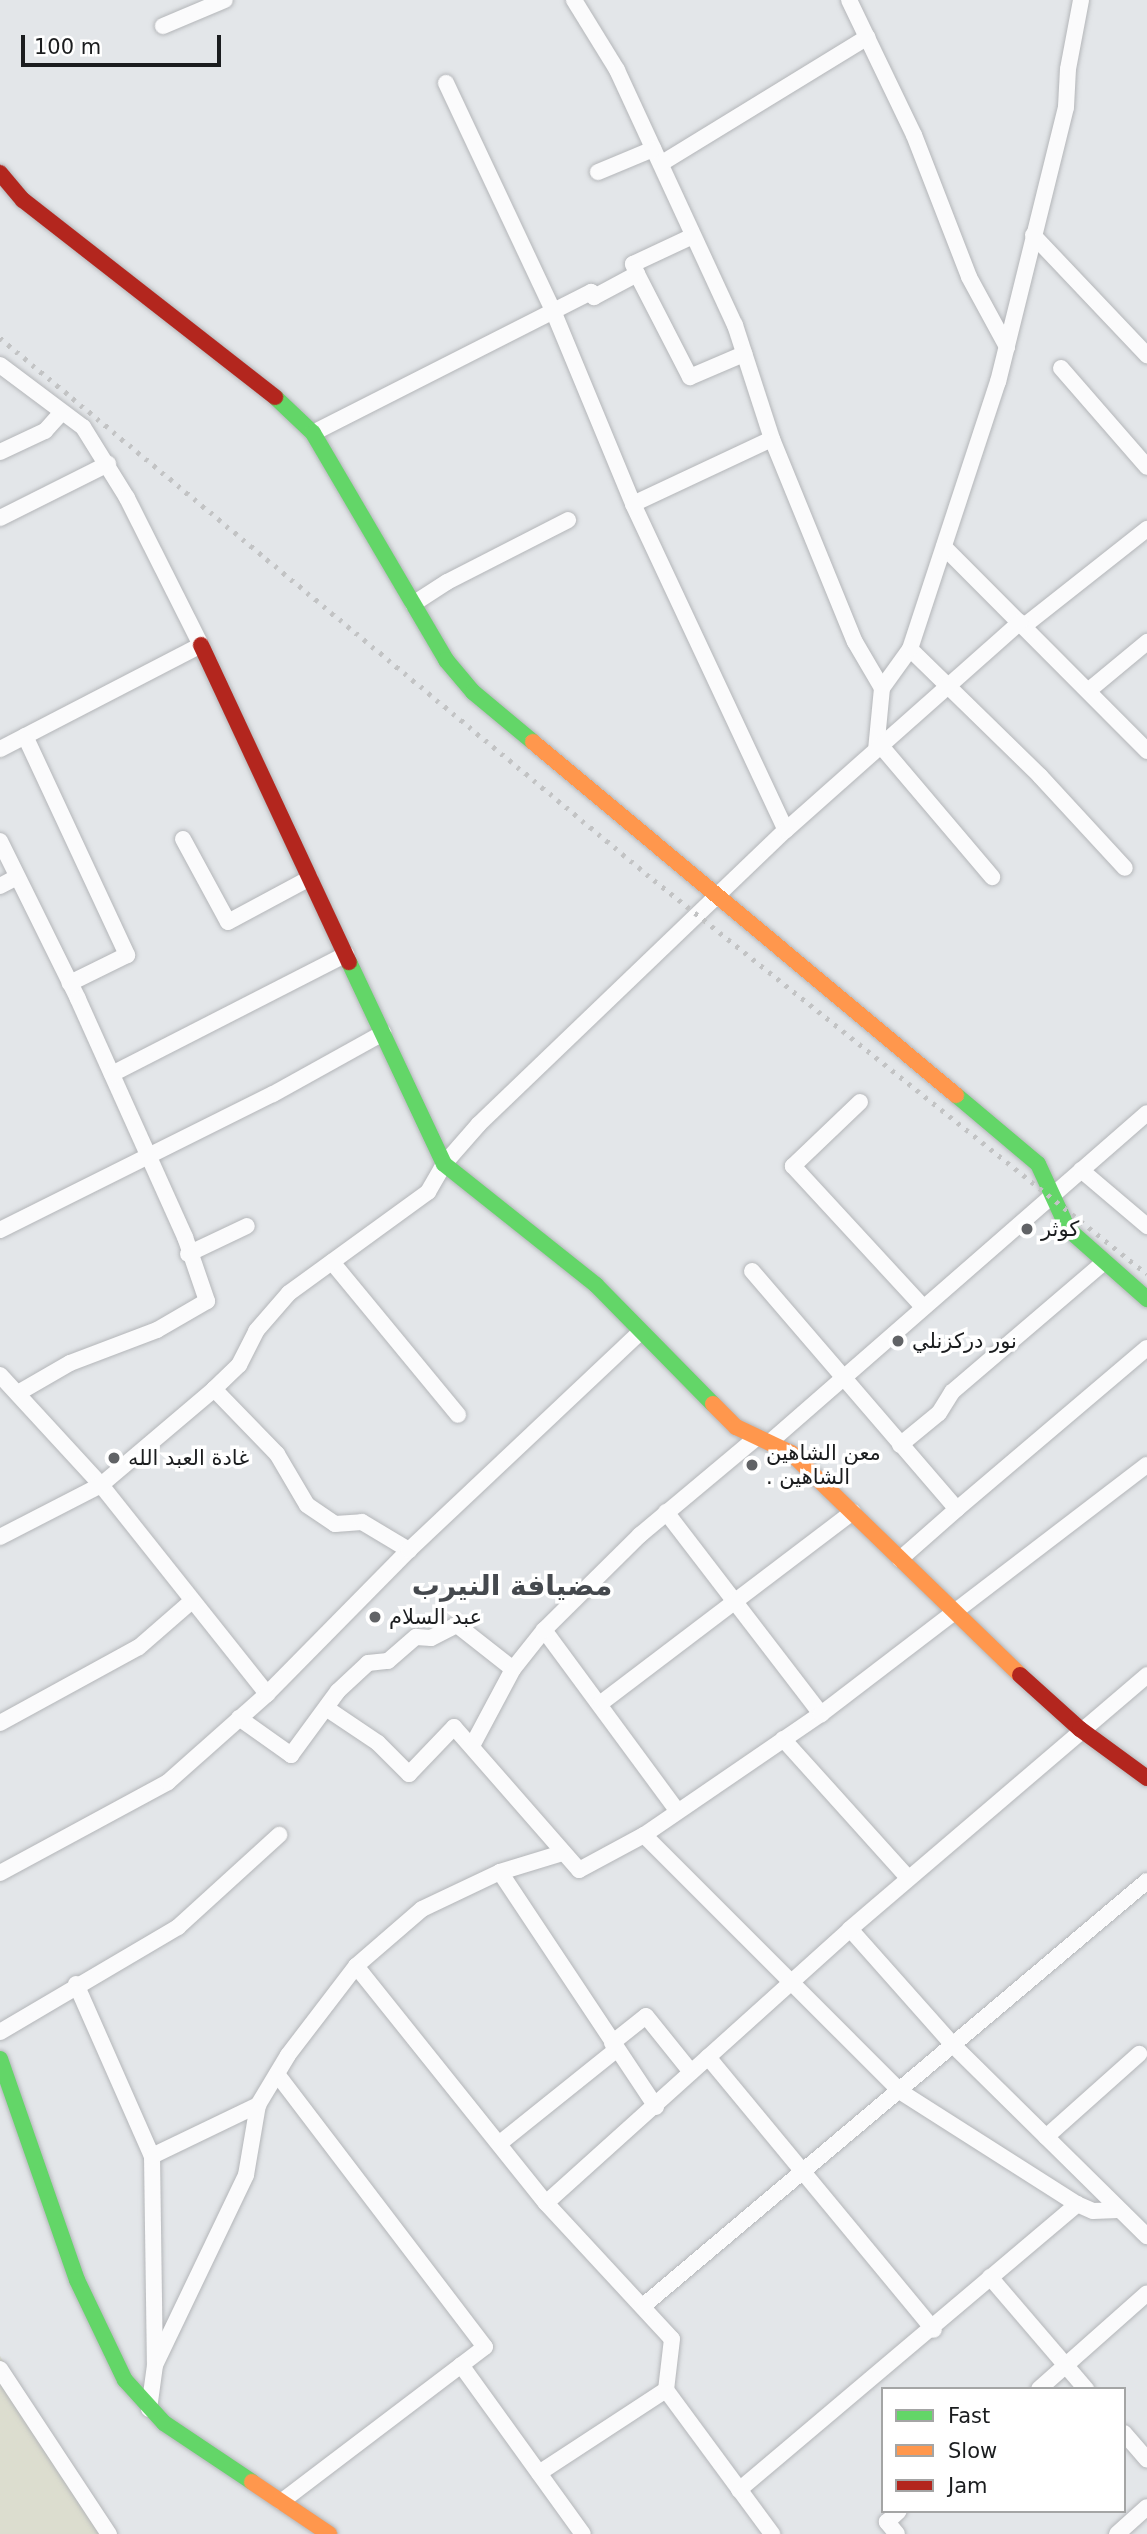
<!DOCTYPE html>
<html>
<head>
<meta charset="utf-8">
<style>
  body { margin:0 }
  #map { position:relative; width:1147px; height:2534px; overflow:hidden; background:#e3e6e9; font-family:"DejaVu Sans",Vazirmatn,sans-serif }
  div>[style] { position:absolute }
  .green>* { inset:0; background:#dcddcf }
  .roads { filter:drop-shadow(0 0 2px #b4b6b9) drop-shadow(0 0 2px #b4b6b9) }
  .street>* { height:16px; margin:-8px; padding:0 8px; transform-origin:8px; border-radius:8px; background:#fbfbfc }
  .fast>* { height:16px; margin:-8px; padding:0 8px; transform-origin:8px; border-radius:8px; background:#63d668 }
  .slow>* { height:16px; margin:-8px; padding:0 8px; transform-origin:8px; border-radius:8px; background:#ff974d }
  .jam>* { height:16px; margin:-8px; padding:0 8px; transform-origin:8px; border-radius:8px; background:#b3261e }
  .rail>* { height:4.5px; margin-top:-2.25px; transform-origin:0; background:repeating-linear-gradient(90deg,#c2c3c4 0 3.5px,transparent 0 10.5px) }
  .dots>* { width:19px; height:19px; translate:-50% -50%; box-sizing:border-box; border:4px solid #fff; border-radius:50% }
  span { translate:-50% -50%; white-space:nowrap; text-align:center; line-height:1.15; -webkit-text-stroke:7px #fff; paint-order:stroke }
  .poi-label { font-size:21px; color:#1b1d1f }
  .left { translate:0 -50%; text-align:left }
  .district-label { font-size:28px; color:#45494e; font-weight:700 }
  .legend { position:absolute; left:881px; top:2387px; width:245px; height:126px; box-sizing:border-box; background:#fff; border:2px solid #a4a5a5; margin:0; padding:9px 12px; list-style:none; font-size:21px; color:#1b1d1f }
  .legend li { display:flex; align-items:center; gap:14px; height:35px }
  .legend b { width:35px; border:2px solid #a4a5a5 }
  .scale { position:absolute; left:21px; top:35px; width:200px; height:32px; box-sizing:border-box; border:4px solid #1b1d1f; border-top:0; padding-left:9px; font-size:21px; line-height:24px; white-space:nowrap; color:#1b1d1f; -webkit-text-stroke:5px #fff; paint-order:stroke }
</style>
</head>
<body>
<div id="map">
  <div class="green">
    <div style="clip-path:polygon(0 2356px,117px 2534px,0 2534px)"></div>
  </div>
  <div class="roads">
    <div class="street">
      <div style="left:574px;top:0;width:82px;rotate:58.4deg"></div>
      <div style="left:617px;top:70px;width:281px;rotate:65.2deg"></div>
      <div style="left:735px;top:325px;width:120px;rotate:72deg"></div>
      <div style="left:772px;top:439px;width:219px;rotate:67.8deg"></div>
      <div style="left:855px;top:642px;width:53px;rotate:59.6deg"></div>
      <div style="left:882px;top:688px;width:62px;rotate:95.5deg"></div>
      <div style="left:849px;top:0;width:150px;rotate:64.3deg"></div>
      <div style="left:914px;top:135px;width:152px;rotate:68.8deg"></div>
      <div style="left:969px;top:277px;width:80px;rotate:61.5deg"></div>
      <div style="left:163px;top:26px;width:67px;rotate:-22.8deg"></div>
      <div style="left:446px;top:83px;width:254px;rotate:64.8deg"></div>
      <div style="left:554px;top:313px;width:207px;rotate:67.5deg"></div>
      <div style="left:633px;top:504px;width:360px;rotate:64.9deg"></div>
      <div style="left:662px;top:163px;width:241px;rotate:-31.5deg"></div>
      <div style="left:598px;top:172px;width:60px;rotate:-22.7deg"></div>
      <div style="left:1033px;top:235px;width:166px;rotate:46.5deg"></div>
      <div style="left:637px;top:274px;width:116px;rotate:62.8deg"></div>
      <div style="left:690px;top:377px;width:59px;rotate:-23.1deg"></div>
      <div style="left:0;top:365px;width:104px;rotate:36.8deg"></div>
      <div style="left:83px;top:427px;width:84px;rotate:58.2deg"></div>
      <div style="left:127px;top:498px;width:165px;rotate:63.3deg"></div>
      <div style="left:201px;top:645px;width:226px;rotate:152.6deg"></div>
      <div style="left:1061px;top:368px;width:131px;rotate:49deg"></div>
      <div style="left:313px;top:433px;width:312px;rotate:-26.9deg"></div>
      <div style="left:591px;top:292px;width:6px;rotate:59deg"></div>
      <div style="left:594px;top:297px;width:49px;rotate:-28.1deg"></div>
      <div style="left:637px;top:274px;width:11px;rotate:-112deg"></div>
      <div style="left:633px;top:264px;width:66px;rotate:-25deg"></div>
      <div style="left:0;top:452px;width:50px;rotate:-25deg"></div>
      <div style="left:45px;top:431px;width:25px;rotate:-48deg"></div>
      <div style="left:633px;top:504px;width:153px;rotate:-25.1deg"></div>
      <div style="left:0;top:518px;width:121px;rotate:-26.6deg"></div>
      <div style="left:944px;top:547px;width:288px;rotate:45.1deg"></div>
      <div style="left:413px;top:604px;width:40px;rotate:-32.9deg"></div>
      <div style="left:447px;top:582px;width:136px;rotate:-27.1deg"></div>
      <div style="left:1024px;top:626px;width:157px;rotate:-38.3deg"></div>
      <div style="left:910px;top:649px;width:182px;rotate:44.3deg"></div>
      <div style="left:1040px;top:776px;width:125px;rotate:47.3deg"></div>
      <div style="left:882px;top:688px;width:48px;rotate:-54.3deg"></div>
      <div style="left:910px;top:649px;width:281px;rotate:-71.8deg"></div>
      <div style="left:998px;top:382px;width:283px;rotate:-76.1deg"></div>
      <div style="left:1066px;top:107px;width:38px;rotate:-87deg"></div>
      <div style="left:1068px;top:69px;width:70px;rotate:-79.3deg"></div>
      <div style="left:1088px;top:691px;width:77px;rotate:-39.7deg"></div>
      <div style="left:25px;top:736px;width:242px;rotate:65deg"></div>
      <div style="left:127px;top:955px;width:64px;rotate:153.8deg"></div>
      <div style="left:881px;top:746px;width:172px;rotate:49.7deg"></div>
      <div style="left:183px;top:839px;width:94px;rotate:61.5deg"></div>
      <div style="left:228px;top:922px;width:93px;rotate:-28.2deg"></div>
      <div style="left:0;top:841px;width:176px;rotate:63.7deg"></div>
      <div style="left:78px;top:999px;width:261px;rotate:65.8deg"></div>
      <div style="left:185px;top:1237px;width:68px;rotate:71deg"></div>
      <div style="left:207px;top:1301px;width:58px;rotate:149.9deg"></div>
      <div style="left:157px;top:1330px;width:93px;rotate:159.2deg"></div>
      <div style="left:70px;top:1363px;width:60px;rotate:150deg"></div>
      <div style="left:0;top:886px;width:19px;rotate:-28deg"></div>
      <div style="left:112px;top:1074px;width:263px;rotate:-27.1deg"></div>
      <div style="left:860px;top:1102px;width:93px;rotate:136.3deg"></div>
      <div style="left:793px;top:1166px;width:192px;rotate:47.3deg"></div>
      <div style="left:1081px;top:1170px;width:87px;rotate:40.3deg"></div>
      <div style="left:0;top:1230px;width:305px;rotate:-26.5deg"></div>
      <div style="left:273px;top:1094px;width:126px;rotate:-29deg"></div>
      <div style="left:188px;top:1254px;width:65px;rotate:-25.4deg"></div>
      <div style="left:332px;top:1262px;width:198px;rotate:50.5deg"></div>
      <div style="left:752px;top:1271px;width:314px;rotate:49.3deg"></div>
      <div style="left:957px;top:1509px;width:76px;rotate:138.7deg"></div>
      <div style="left:0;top:1375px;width:149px;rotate:47.4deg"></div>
      <div style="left:101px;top:1485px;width:267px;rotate:51.5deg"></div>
      <div style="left:214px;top:1389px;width:91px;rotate:45.9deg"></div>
      <div style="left:277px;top:1454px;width:59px;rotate:59.5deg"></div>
      <div style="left:307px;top:1505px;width:34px;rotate:34deg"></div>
      <div style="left:335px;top:1524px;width:27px;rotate:-4deg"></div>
      <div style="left:362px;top:1522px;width:55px;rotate:30.8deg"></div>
      <div style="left:770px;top:1442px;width:500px;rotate:-41.11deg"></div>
      <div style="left:900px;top:1445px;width:50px;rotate:-39.4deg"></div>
      <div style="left:939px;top:1413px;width:25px;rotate:-58deg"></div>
      <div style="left:952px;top:1392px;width:199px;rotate:-40.5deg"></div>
      <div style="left:957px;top:1509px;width:249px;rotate:-40.3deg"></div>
      <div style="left:666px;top:1512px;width:255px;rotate:52.5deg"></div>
      <div style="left:0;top:1537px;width:114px;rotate:-27.2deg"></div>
      <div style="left:101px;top:1485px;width:148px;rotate:-40.3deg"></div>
      <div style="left:214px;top:1389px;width:35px;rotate:-44deg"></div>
      <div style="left:239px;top:1365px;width:38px;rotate:-63deg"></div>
      <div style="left:256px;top:1331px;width:50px;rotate:-49deg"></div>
      <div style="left:289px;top:1293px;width:172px;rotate:-36deg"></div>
      <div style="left:428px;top:1192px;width:32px;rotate:-60deg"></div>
      <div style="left:444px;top:1164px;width:53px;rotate:-48.8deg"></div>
      <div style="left:479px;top:1124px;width:425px;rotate:-43.8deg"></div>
      <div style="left:786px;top:830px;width:313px;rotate:-41.6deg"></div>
      <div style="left:544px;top:1630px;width:222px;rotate:53.6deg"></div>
      <div style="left:601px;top:1703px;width:316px;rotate:-37.2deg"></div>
      <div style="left:329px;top:1710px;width:59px;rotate:34deg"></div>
      <div style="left:378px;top:1743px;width:44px;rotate:45deg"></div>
      <div style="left:409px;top:1774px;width:65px;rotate:-46.2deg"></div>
      <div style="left:454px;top:1727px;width:190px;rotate:48.8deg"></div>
      <div style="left:579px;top:1870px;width:74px;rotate:-28.3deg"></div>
      <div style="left:644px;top:1835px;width:214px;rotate:-34.4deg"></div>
      <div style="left:821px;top:1714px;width:410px;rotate:-37.4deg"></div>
      <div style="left:239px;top:1718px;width:64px;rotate:35.4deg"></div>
      <div style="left:291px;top:1755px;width:79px;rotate:-53.7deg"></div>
      <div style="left:338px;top:1691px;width:41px;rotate:-43deg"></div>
      <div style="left:368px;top:1663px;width:20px;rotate:-6deg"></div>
      <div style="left:388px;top:1661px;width:37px;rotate:-41deg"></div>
      <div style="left:416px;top:1637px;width:15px;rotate:4deg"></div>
      <div style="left:431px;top:1638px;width:29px;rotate:-27deg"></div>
      <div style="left:457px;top:1625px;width:71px;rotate:38.2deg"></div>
      <div style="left:0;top:1723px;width:158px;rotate:-28.7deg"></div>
      <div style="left:139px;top:1647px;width:70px;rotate:-41deg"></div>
      <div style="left:783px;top:1739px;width:187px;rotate:48deg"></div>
      <div style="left:473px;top:1744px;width:85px;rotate:-61.9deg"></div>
      <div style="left:513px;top:1669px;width:50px;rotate:-51.5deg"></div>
      <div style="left:544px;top:1630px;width:135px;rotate:-44.7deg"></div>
      <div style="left:640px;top:1535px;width:151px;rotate:-39.9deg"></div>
      <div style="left:644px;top:1835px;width:363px;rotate:45deg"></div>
      <div style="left:901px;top:2092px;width:209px;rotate:32.5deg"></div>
      <div style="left:1077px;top:2204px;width:17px;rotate:24deg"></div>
      <div style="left:1093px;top:2211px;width:25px;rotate:-2deg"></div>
      <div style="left:500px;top:1872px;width:282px;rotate:56.4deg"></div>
      <div style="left:0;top:1873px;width:191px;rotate:-28.4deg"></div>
      <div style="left:168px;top:1782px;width:132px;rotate:-41.6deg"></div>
      <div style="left:267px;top:1694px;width:202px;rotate:-45.4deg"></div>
      <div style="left:409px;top:1550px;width:318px;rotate:-43.3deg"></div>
      <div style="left:850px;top:1929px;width:157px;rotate:48.4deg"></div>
      <div style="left:954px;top:2046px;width:271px;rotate:44.6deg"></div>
      <div style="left:356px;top:1966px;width:304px;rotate:51.3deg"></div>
      <div style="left:546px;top:2203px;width:185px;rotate:47.2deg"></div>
      <div style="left:672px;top:2339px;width:51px;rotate:96.7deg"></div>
      <div style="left:666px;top:2390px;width:179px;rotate:53.6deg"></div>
      <div style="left:76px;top:1984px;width:188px;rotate:66.2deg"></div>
      <div style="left:152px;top:2156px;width:206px;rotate:89.2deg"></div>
      <div style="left:0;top:2032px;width:207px;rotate:-30.5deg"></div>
      <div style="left:178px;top:1927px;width:137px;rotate:-42.3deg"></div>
      <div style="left:612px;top:2043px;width:43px;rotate:-38.5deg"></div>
      <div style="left:646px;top:2016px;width:72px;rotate:51.2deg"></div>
      <div style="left:708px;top:2057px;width:354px;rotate:50.4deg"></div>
      <div style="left:277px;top:2074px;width:343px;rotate:52.7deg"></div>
      <div style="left:485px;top:2347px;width:256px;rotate:142.8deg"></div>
      <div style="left:1046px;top:2137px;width:125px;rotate:-41.7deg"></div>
      <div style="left:500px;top:2143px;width:149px;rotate:-38.7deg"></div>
      <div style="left:152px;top:2156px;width:118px;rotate:-25.7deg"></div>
      <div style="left:546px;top:2203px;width:409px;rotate:-42deg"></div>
      <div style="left:850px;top:1929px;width:391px;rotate:-40.5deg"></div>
      <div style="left:990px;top:2277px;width:148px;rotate:49.4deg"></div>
      <div style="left:643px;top:2306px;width:659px;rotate:-40.14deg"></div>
      <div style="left:461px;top:2365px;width:208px;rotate:54.2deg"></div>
      <div style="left:0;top:2369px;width:198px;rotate:56.6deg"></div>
      <div style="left:1039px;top:2389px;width:144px;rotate:-41.6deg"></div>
      <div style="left:149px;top:2409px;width:44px;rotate:-82.2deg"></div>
      <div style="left:155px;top:2365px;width:211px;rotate:-64.4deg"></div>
      <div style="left:246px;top:2175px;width:71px;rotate:-80.3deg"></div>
      <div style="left:258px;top:2105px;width:58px;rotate:-59deg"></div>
      <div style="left:288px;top:2055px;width:112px;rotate:-52.6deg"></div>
      <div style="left:356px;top:1966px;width:87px;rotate:-40.8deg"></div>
      <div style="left:422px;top:1909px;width:86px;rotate:-25.4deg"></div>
      <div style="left:500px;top:1872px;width:65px;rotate:-17deg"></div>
      <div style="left:1124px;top:2433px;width:35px;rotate:49deg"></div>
      <div style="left:539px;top:2473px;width:152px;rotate:-33.2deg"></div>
      <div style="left:739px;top:2490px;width:443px;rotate:-40.2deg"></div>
      <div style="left:897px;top:2534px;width:16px;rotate:-130deg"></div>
      <div style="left:887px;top:2522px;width:16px;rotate:-43deg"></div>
      <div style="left:1117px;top:2534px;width:40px;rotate:-42deg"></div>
    </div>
    <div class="fast">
      <div style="left:275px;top:397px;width:52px;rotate:43.5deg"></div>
      <div style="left:313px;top:433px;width:263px;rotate:59.6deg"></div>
      <div style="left:446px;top:660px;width:42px;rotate:49.8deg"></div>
      <div style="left:473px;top:692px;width:78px;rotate:39.8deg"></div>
      <div style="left:349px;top:962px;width:223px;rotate:64.8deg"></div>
      <div style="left:444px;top:1164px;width:194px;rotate:38.5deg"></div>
      <div style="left:596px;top:1285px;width:167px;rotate:45.5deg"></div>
      <div style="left:956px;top:1095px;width:107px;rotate:40.1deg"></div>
      <div style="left:1038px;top:1164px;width:72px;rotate:65.2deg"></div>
      <div style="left:1068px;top:1229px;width:106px;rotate:41.5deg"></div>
      <div style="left:0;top:2059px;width:234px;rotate:70.8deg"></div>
      <div style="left:77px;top:2280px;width:111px;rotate:64.4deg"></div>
      <div style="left:125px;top:2380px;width:58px;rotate:47.8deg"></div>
      <div style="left:164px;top:2423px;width:106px;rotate:33.8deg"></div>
    </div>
    <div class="slow">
      <div style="left:533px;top:742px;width:551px;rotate:39.85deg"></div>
      <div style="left:713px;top:1404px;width:33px;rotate:45deg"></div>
      <div style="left:736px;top:1427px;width:61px;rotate:25.3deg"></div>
      <div style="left:791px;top:1453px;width:319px;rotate:44.1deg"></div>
      <div style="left:252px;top:2482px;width:93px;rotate:34deg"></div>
    </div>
    <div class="jam">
      <div style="left:0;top:173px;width:35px;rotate:50deg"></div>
      <div style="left:23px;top:200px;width:320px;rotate:38deg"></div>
      <div style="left:201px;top:645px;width:350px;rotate:65deg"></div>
      <div style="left:1020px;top:1675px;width:81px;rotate:42deg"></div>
      <div style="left:1080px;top:1729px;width:83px;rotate:36.2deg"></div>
    </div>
  </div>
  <div class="rail">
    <div style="left:0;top:338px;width:849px;rotate:39.65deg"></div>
    <div style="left:654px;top:880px;width:631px;rotate:38.63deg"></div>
  </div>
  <div class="dots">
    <div style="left:1027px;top:1229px;background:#616366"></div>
    <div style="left:898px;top:1341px;background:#616366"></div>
    <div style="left:114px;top:1458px;background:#616366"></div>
    <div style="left:752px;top:1465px;background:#616366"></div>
    <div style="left:375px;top:1617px;background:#616366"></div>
  </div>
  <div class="poi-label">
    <span class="left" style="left:1041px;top:1229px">كوثر</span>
    <span class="left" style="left:912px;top:1341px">نور دركزنلي</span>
    <span class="left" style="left:766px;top:1465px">معن الشاهين<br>. الشاهين</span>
    <span class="left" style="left:128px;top:1458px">غادة العبد الله</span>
    <span class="left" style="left:389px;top:1617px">عبد السلام</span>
  </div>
  <div class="district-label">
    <span style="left:512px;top:1586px">مضيافة النيرب</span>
  </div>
  <ul class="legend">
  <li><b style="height:9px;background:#63d668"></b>Fast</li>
  <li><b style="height:9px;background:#ff974d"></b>Slow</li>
  <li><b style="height:9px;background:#b3261e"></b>Jam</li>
  </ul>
  <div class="scale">100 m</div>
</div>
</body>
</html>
